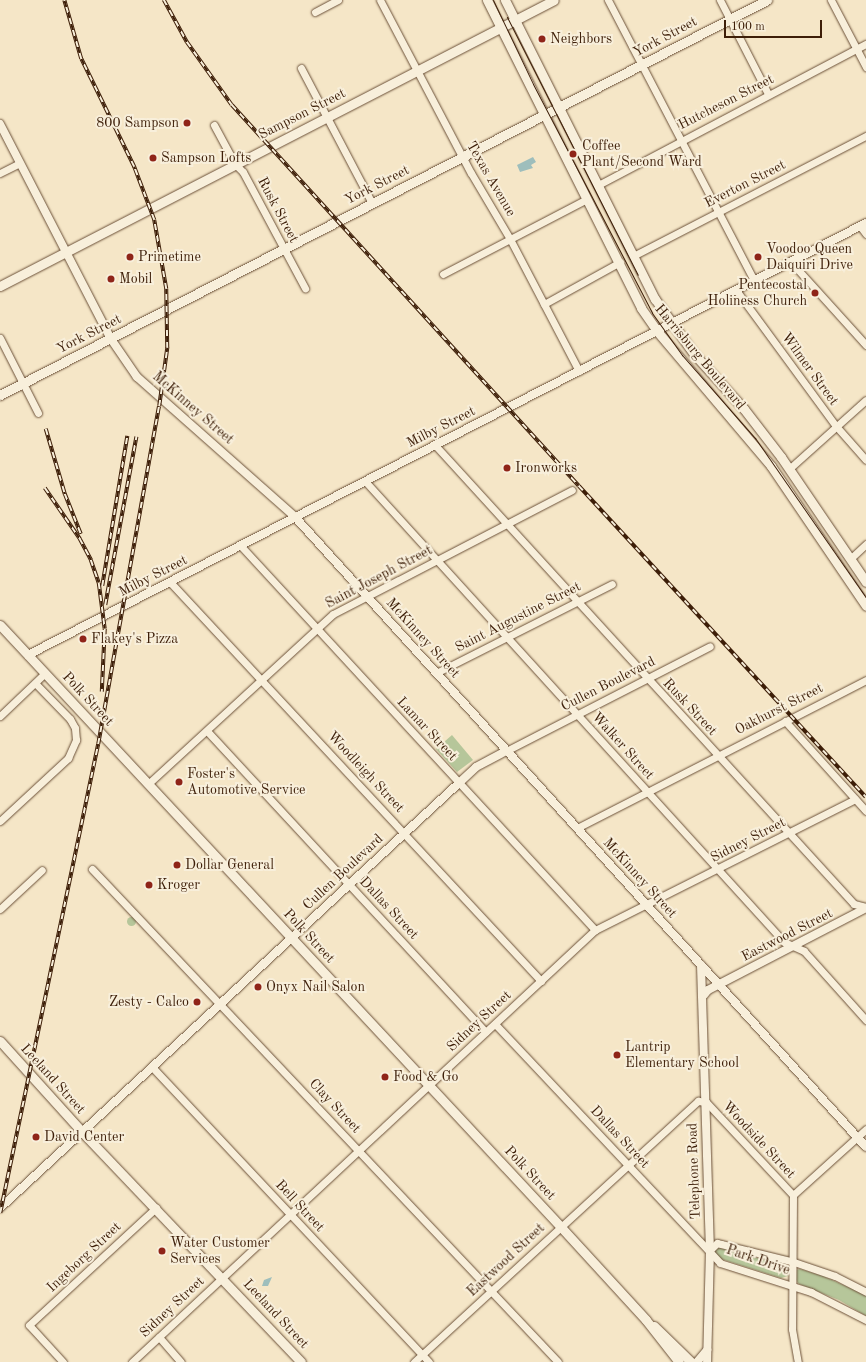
<!DOCTYPE html>
<html>
<head>
<meta charset="utf-8">
<style>
  body { margin:0 }
  #map { position:relative; width:866px; height:1362px; overflow:hidden; background:#f5e6c7; font-family:"Old Standard TT",serif }
  div>[style] { position:absolute }
  .green>* { inset:0; background:#b6c69a }
  .round { border-radius:50% }
  .water>* { inset:0; background:#9ebebc }
  .roads { filter:drop-shadow(0 0 1px #6b5038) drop-shadow(0 0 1px #6b5038) }
  .minor>* { height:7px; margin:-3.5px; padding:0 3.5px; transform-origin:3.5px; border-radius:3.5px; background:#f8efdb }
  .tertiary>* { height:8px; margin:-4px; padding:0 4px; transform-origin:4px; border-radius:4px; background:#f8efdb }
  .secondary>* { height:9px; margin:-4.5px; padding:0 4.5px; transform-origin:4.5px; border-radius:4.5px; background:#f8efdb }
  .tram>* { height:1px; margin:-0.5px; padding:0 0.5px; transform-origin:0.5px; border-radius:0.5px; background:#3d1e08 }
  .rail>* { height:3.5px; margin-top:-1.75px; transform-origin:0; background:repeating-linear-gradient(90deg,#f8efdb 0 6px,#3d1e08 0 12px); box-sizing:border-box; border-block:1px solid #3d1e08 }
  .dots>* { width:11px; height:11px; translate:-50% -50%; box-sizing:border-box; border:2px solid #f8efdb; border-radius:50% }
  span { translate:-50% -50%; white-space:nowrap; text-align:center; line-height:1.15; -webkit-text-stroke:4px #f8efdb; paint-order:stroke }
  .street-label { font-size:14px; color:#3d1e08 }
  .poi-label { font-size:14px; color:#3d1e08 }
  .left { translate:0 -50%; text-align:left }
  .right { translate:-100% -50%; text-align:right }
  .scale { position:absolute; left:724px; top:20px; width:98px; height:18px; box-sizing:border-box; border:2px solid #3d1e08; border-top:0; padding-left:5px; font-size:12px; line-height:14px; white-space:nowrap; color:#3d1e08; -webkit-text-stroke:3px #f8efdb; paint-order:stroke }
</style>
</head>
<body>
<div id="map">
  <div class="green">
    <div style="clip-path:polygon(452px 735px,473px 760px,457px 772px,436px 749px)"></div>
    <div class="round" style="left:126.5px;top:916.5px;width:9px;height:9px"></div>
    <div style="clip-path:polygon(717px 1247px,783px 1265px,787px 1268px,788px 1276px,781px 1278px,718px 1258px,713px 1254px,713px 1248px)"></div>
    <div style="clip-path:polygon(800px 1269px,823px 1276px,866px 1295px,866px 1316px,839px 1300px,799px 1284px,795px 1279px,796px 1270px)"></div>
  </div>
  <div class="water">
    <div style="clip-path:polygon(533px 157px,536px 162px,531px 165px,533px 168px,520px 172px,517px 165px)"></div>
    <div style="clip-path:polygon(272px 1277px,268px 1286px,262px 1286px,264px 1280px)"></div>
  </div>
  <div class="roads">
    <div class="minor">
      <div style="left:380px;top:0;width:195px;rotate:62.3deg"></div>
      <div style="left:471px;top:173px;width:77px;rotate:59.4deg"></div>
      <div style="left:510px;top:239px;width:149px;rotate:62.4deg"></div>
      <div style="left:608px;top:0;width:317px;rotate:62.5deg"></div>
      <div style="left:720px;top:0;width:106px;rotate:62.9deg"></div>
      <div style="left:831px;top:0;width:76px;rotate:62.4deg"></div>
      <div style="left:315px;top:12px;width:26px;rotate:-28deg"></div>
      <div style="left:301px;top:68px;width:153px;rotate:62.3deg"></div>
      <div style="left:214px;top:125px;width:44px;rotate:61.7deg"></div>
      <div style="left:235px;top:164px;width:11px;rotate:45deg"></div>
      <div style="left:243px;top:172px;width:132px;rotate:61.9deg"></div>
      <div style="left:0;top:173px;width:22px;rotate:-27deg"></div>
      <div style="left:600px;top:184px;width:301px;rotate:-27.8deg"></div>
      <div style="left:860px;top:226px;width:10px;rotate:53deg"></div>
      <div style="left:635px;top:255px;width:260px;rotate:-27.3deg"></div>
      <div style="left:791px;top:262px;width:112px;rotate:47.9deg"></div>
      <div style="left:443px;top:274px;width:162px;rotate:-27.5deg"></div>
      <div style="left:736px;top:290px;width:169px;rotate:53.7deg"></div>
      <div style="left:836px;top:426px;width:45px;rotate:48.6deg"></div>
      <div style="left:544px;top:304px;width:87px;rotate:-28.9deg"></div>
      <div style="left:0;top:338px;width:84px;rotate:63.1deg"></div>
      <div style="left:435px;top:445px;width:621px;rotate:47.61deg"></div>
      <div style="left:854px;top:904px;width:12px;rotate:14deg"></div>
      <div style="left:789px;top:469px;width:103px;rotate:-41.9deg"></div>
      <div style="left:365px;top:481px;width:623px;rotate:47.73deg"></div>
      <div style="left:784px;top:942px;width:22px;rotate:24deg"></div>
      <div style="left:804px;top:951px;width:93px;rotate:48.1deg"></div>
      <div style="left:240px;top:545px;width:524px;rotate:47.32deg"></div>
      <div style="left:850px;top:559px;width:22px;rotate:-43deg"></div>
      <div style="left:170px;top:582px;width:545px;rotate:47.08deg"></div>
      <div style="left:436px;top:673px;width:197px;rotate:-26.8deg"></div>
      <div style="left:0;top:716px;width:62px;rotate:-43.7deg"></div>
      <div style="left:785px;top:721px;width:121px;rotate:48deg"></div>
      <div style="left:207px;top:731px;width:410px;rotate:47.2deg"></div>
      <div style="left:506px;top:751px;width:229px;rotate:-27.2deg"></div>
      <div style="left:148px;top:784px;width:251px;rotate:-42.6deg"></div>
      <div style="left:333px;top:614px;width:269px;rotate:-27.4deg"></div>
      <div style="left:0;top:821px;width:93px;rotate:-42.8deg"></div>
      <div style="left:68px;top:758px;width:20px;rotate:-66deg"></div>
      <div style="left:76px;top:740px;width:12px;rotate:-95deg"></div>
      <div style="left:75px;top:728px;width:10px;rotate:-119deg"></div>
      <div style="left:70px;top:719px;width:50px;rotate:-134.2deg"></div>
      <div style="left:577px;top:828px;width:325px;rotate:-27.1deg"></div>
      <div style="left:92px;top:869px;width:678px;rotate:46.61deg"></div>
      <div style="left:0;top:909px;width:57px;rotate:-42.9deg"></div>
      <div style="left:495px;top:1024px;width:328px;rotate:46.7deg"></div>
      <div style="left:720px;top:1263px;width:96px;rotate:17.7deg"></div>
      <div style="left:811px;top:1292px;width:62px;rotate:27deg"></div>
      <div style="left:153px;top:1068px;width:403px;rotate:46.8deg"></div>
      <div style="left:793px;top:1195px;width:98px;rotate:-42.1deg"></div>
      <div style="left:710px;top:1250px;width:10px;rotate:-45deg"></div>
      <div style="left:717px;top:1243px;width:4px;rotate:14deg"></div>
      <div style="left:721px;top:1244px;width:72px;rotate:13.7deg"></div>
      <div style="left:791px;top:1261px;width:46px;rotate:18.8deg"></div>
      <div style="left:835px;top:1276px;width:35px;rotate:27deg"></div>
      <div style="left:159px;top:1337px;width:33px;rotate:49deg"></div>
      <div style="left:63px;top:1362px;width:50px;rotate:-132.6deg"></div>
      <div style="left:29px;top:1325px;width:173px;rotate:-42.7deg"></div>
      <div style="left:132px;top:1362px;width:633px;rotate:-43.02deg"></div>
      <div style="left:595px;top:930px;width:291px;rotate:-26.7deg"></div>
      <div style="left:414px;top:1362px;width:386px;rotate:-42.6deg"></div>
      <div style="left:698px;top:1101px;width:8px;rotate:7deg"></div>
      <div style="left:706px;top:1102px;width:127px;rotate:46.9deg"></div>
      <div style="left:793px;top:1195px;width:134px;rotate:90.4deg"></div>
      <div style="left:792px;top:1329px;width:34px;rotate:80deg"></div>
    </div>
    <div class="tertiary">
      <div style="left:0;top:124px;width:242px;rotate:62.7deg"></div>
      <div style="left:111px;top:339px;width:46px;rotate:55.6deg"></div>
      <div style="left:137px;top:377px;width:211px;rotate:41.5deg"></div>
      <div style="left:295px;top:517px;width:850px;rotate:47.81deg"></div>
      <div style="left:28px;top:655px;width:943px;rotate:-27.27deg"></div>
      <div style="left:701px;top:965px;width:285px;rotate:88.2deg"></div>
      <div style="left:710px;top:1250px;width:112px;rotate:91.5deg"></div>
      <div style="left:704px;top:995px;width:6px;rotate:-51deg"></div>
      <div style="left:708px;top:990px;width:178px;rotate:-27.4deg"></div>
      <div style="left:0;top:1208px;width:626px;rotate:-42.8deg"></div>
      <div style="left:459px;top:783px;width:23px;rotate:-43deg"></div>
      <div style="left:476px;top:767px;width:34px;rotate:-28deg"></div>
      <div style="left:697px;top:1362px;width:16px;rotate:-50deg"></div>
    </div>
    <div class="secondary">
      <div style="left:487px;top:0;width:344px;rotate:63.4deg"></div>
      <div style="left:641px;top:308px;width:28px;rotate:55deg"></div>
      <div style="left:657px;top:331px;width:177px;rotate:49.8deg"></div>
      <div style="left:771px;top:466px;width:169px;rotate:55.8deg"></div>
      <div style="left:505px;top:0;width:335px;rotate:63.4deg"></div>
      <div style="left:655px;top:299px;width:67px;rotate:54.7deg"></div>
      <div style="left:694px;top:354px;width:74px;rotate:47.7deg"></div>
      <div style="left:744px;top:409px;width:61px;rotate:52.4deg"></div>
      <div style="left:781px;top:457px;width:151px;rotate:55.8deg"></div>
      <div style="left:0;top:286px;width:623px;rotate:-27.3deg"></div>
      <div style="left:0;top:395px;width:863px;rotate:-27.25deg"></div>
      <div style="left:0;top:625px;width:821px;rotate:47.02deg"></div>
      <div style="left:560px;top:1226px;width:127px;rotate:47.5deg"></div>
      <div style="left:646px;top:1320px;width:53px;rotate:51.8deg"></div>
      <div style="left:0;top:1041px;width:124px;rotate:47.9deg"></div>
      <div style="left:83px;top:1133px;width:316px;rotate:46.4deg"></div>
      <div style="left:654px;top:1326px;width:52px;rotate:44.2deg"></div>
    </div>
  </div>
  <div class="tram">
    <div style="left:493px;top:0;width:93px;rotate:64.5deg"></div>
    <div style="left:533px;top:84px;width:258px;rotate:62.5deg"></div>
    <div style="left:652px;top:313px;width:52px;rotate:54.5deg"></div>
    <div style="left:682px;top:355px;width:111px;rotate:48.7deg"></div>
    <div style="left:755px;top:438px;width:195px;rotate:55.2deg"></div>
    <div style="left:507px;top:17px;width:289px;rotate:63.1deg"></div>
  </div>
  <div class="rail">
    <div style="left:164px;top:0;width:48px;rotate:61.3deg"></div>
    <div style="left:187px;top:42px;width:77px;rotate:54.5deg"></div>
    <div style="left:232px;top:105px;width:515px;rotate:47.67deg"></div>
    <div style="left:579px;top:486px;width:423px;rotate:47.3deg"></div>
    <div style="left:46px;top:429px;width:68px;rotate:73.7deg"></div>
    <div style="left:65px;top:494px;width:43px;rotate:68.2deg"></div>
    <div style="left:45px;top:488px;width:62px;rotate:55.5deg"></div>
    <div style="left:80px;top:539px;width:24px;rotate:62deg"></div>
    <div style="left:91px;top:560px;width:24px;rotate:71deg"></div>
    <div style="left:99px;top:583px;width:46px;rotate:82.6deg"></div>
    <div style="left:105px;top:629px;width:63px;rotate:92.7deg"></div>
    <div style="left:102px;top:586px;width:152px;rotate:-80.5deg"></div>
    <div style="left:105px;top:605px;width:171px;rotate:-79.5deg"></div>
    <div style="left:0;top:1213px;width:479px;rotate:-78.2deg"></div>
    <div style="left:98px;top:744px;width:343px;rotate:-79.8deg"></div>
    <div style="left:159px;top:406px;width:59px;rotate:-82.1deg"></div>
    <div style="left:167px;top:348px;width:59px;rotate:-91deg"></div>
    <div style="left:166px;top:289px;width:70px;rotate:-99.9deg"></div>
    <div style="left:154px;top:220px;width:57px;rotate:-110.7deg"></div>
    <div style="left:134px;top:167px;width:120px;rotate:-116.1deg"></div>
    <div style="left:81px;top:59px;width:61px;rotate:-106.1deg"></div>
  </div>
  <div class="dots">
    <div style="left:542px;top:39px;background:#8f2418"></div>
    <div style="left:187px;top:123px;background:#8f2418"></div>
    <div style="left:573px;top:154px;background:#8f2418"></div>
    <div style="left:153px;top:158px;background:#8f2418"></div>
    <div style="left:130px;top:257px;background:#8f2418"></div>
    <div style="left:758px;top:257px;background:#8f2418"></div>
    <div style="left:111px;top:279px;background:#8f2418"></div>
    <div style="left:815px;top:293px;background:#8f2418"></div>
    <div style="left:507px;top:468px;background:#8f2418"></div>
    <div style="left:83px;top:639px;background:#8f2418"></div>
    <div style="left:179px;top:782px;background:#8f2418"></div>
    <div style="left:177px;top:865px;background:#8f2418"></div>
    <div style="left:149px;top:885px;background:#8f2418"></div>
    <div style="left:258px;top:987px;background:#8f2418"></div>
    <div style="left:197px;top:1002px;background:#8f2418"></div>
    <div style="left:617px;top:1055px;background:#8f2418"></div>
    <div style="left:385px;top:1077px;background:#8f2418"></div>
    <div style="left:36px;top:1137px;background:#8f2418"></div>
    <div style="left:162px;top:1251px;background:#8f2418"></div>
  </div>
  <div class="street-label">
    <span style="left:665px;top:37px;rotate:-28deg">York Street</span>
    <span style="left:726px;top:102px;rotate:-27deg">Hutcheson Street</span>
    <span style="left:302px;top:114px;rotate:-27deg">Sampson Street</span>
    <span style="left:491px;top:179px;rotate:60deg">Texas Avenue</span>
    <span style="left:745px;top:184px;rotate:-27deg">Everton Street</span>
    <span style="left:377px;top:185px;rotate:-27deg">York Street</span>
    <span style="left:278px;top:210px;rotate:62deg">Rusk Street</span>
    <span style="left:89px;top:334px;rotate:-27deg">York Street</span>
    <span style="left:700px;top:357px;rotate:50deg">Harrisburg Boulevard</span>
    <span style="left:810px;top:369px;rotate:54deg">Wilmer Street</span>
    <span style="left:193px;top:408px;rotate:41deg">McKinney Street</span>
    <span style="left:441px;top:427px;rotate:-27deg">Milby Street</span>
    <span style="left:153px;top:576px;rotate:-27deg">Milby Street</span>
    <span style="left:379px;top:577px;rotate:-28deg">Saint Joseph Street</span>
    <span style="left:518px;top:617px;rotate:-27deg">Saint Augustine Street</span>
    <span style="left:423px;top:638px;rotate:48deg">McKinney Street</span>
    <span style="left:608px;top:684px;rotate:-27deg">Cullen Boulevard</span>
    <span style="left:88px;top:699px;rotate:47deg">Polk Street</span>
    <span style="left:690px;top:707px;rotate:47deg">Rusk Street</span>
    <span style="left:779px;top:709px;rotate:-27deg">Oakhurst Street</span>
    <span style="left:427px;top:729px;rotate:47deg">Lamar Street</span>
    <span style="left:623px;top:746px;rotate:48deg">Walker Street</span>
    <span style="left:366px;top:772px;rotate:47deg">Woodleigh Street</span>
    <span style="left:748px;top:840px;rotate:-27deg">Sidney Street</span>
    <span style="left:343px;top:872px;rotate:-43deg">Cullen Boulevard</span>
    <span style="left:640px;top:878px;rotate:48deg">McKinney Street</span>
    <span style="left:389px;top:908px;rotate:47deg">Dallas Street</span>
    <span style="left:787px;top:935px;rotate:-27deg">Eastwood Street</span>
    <span style="left:309px;top:936px;rotate:47deg">Polk Street</span>
    <span style="left:479px;top:1021px;rotate:-43deg">Sidney Street</span>
    <span style="left:53px;top:1079px;rotate:48deg">Leeland Street</span>
    <span style="left:335px;top:1106px;rotate:47deg">Clay Street</span>
    <span style="left:620px;top:1137px;rotate:47deg">Dallas Street</span>
    <span style="left:759px;top:1140px;rotate:47deg">Woodside Street</span>
    <span style="left:694px;top:1171px;rotate:-92deg">Telephone Road</span>
    <span style="left:530px;top:1173px;rotate:47deg">Polk Street</span>
    <span style="left:300px;top:1206px;rotate:47deg">Bell Street</span>
    <span style="left:84px;top:1257px;rotate:-43deg">Ingeborg Street</span>
    <span style="left:506px;top:1260px;rotate:-43deg">Eastwood Street</span>
    <span style="left:758px;top:1260px;rotate:19deg">Park Drive</span>
    <span style="left:172px;top:1307px;rotate:-43deg">Sidney Street</span>
    <span style="left:276px;top:1314px;rotate:47deg">Leeland Street</span>
  </div>
  <div class="poi-label">
    <span class="left" style="left:550px;top:39px">Neighbors</span>
    <span class="right" style="left:179px;top:123px">800 Sampson</span>
    <span class="left" style="left:582px;top:154px">Coffee<br>Plant/Second Ward</span>
    <span class="left" style="left:161px;top:158px">Sampson Lofts</span>
    <span class="left" style="left:766px;top:257px">Voodoo Queen<br>Daiquiri Drive</span>
    <span class="left" style="left:138px;top:257px">Primetime</span>
    <span class="left" style="left:119px;top:279px">Mobil</span>
    <span class="right" style="left:807px;top:293px">Pentecostal<br>Holiness Church</span>
    <span class="left" style="left:515px;top:468px">Ironworks</span>
    <span class="left" style="left:91px;top:639px">Flakey's Pizza</span>
    <span class="left" style="left:187px;top:782px">Foster's<br>Automotive Service</span>
    <span class="left" style="left:185px;top:865px">Dollar General</span>
    <span class="left" style="left:157px;top:885px">Kroger</span>
    <span class="left" style="left:266px;top:987px">Onyx Nail Salon</span>
    <span class="right" style="left:189px;top:1002px">Zesty - Calco</span>
    <span class="left" style="left:625px;top:1055px">Lantrip<br>Elementary School</span>
    <span class="left" style="left:393px;top:1077px">Food &amp; Go</span>
    <span class="left" style="left:44px;top:1137px">David Center</span>
    <span class="left" style="left:170px;top:1251px">Water Customer<br>Services</span>
  </div>
  <div class="scale">100 m</div>
</div>
</body>
</html>
